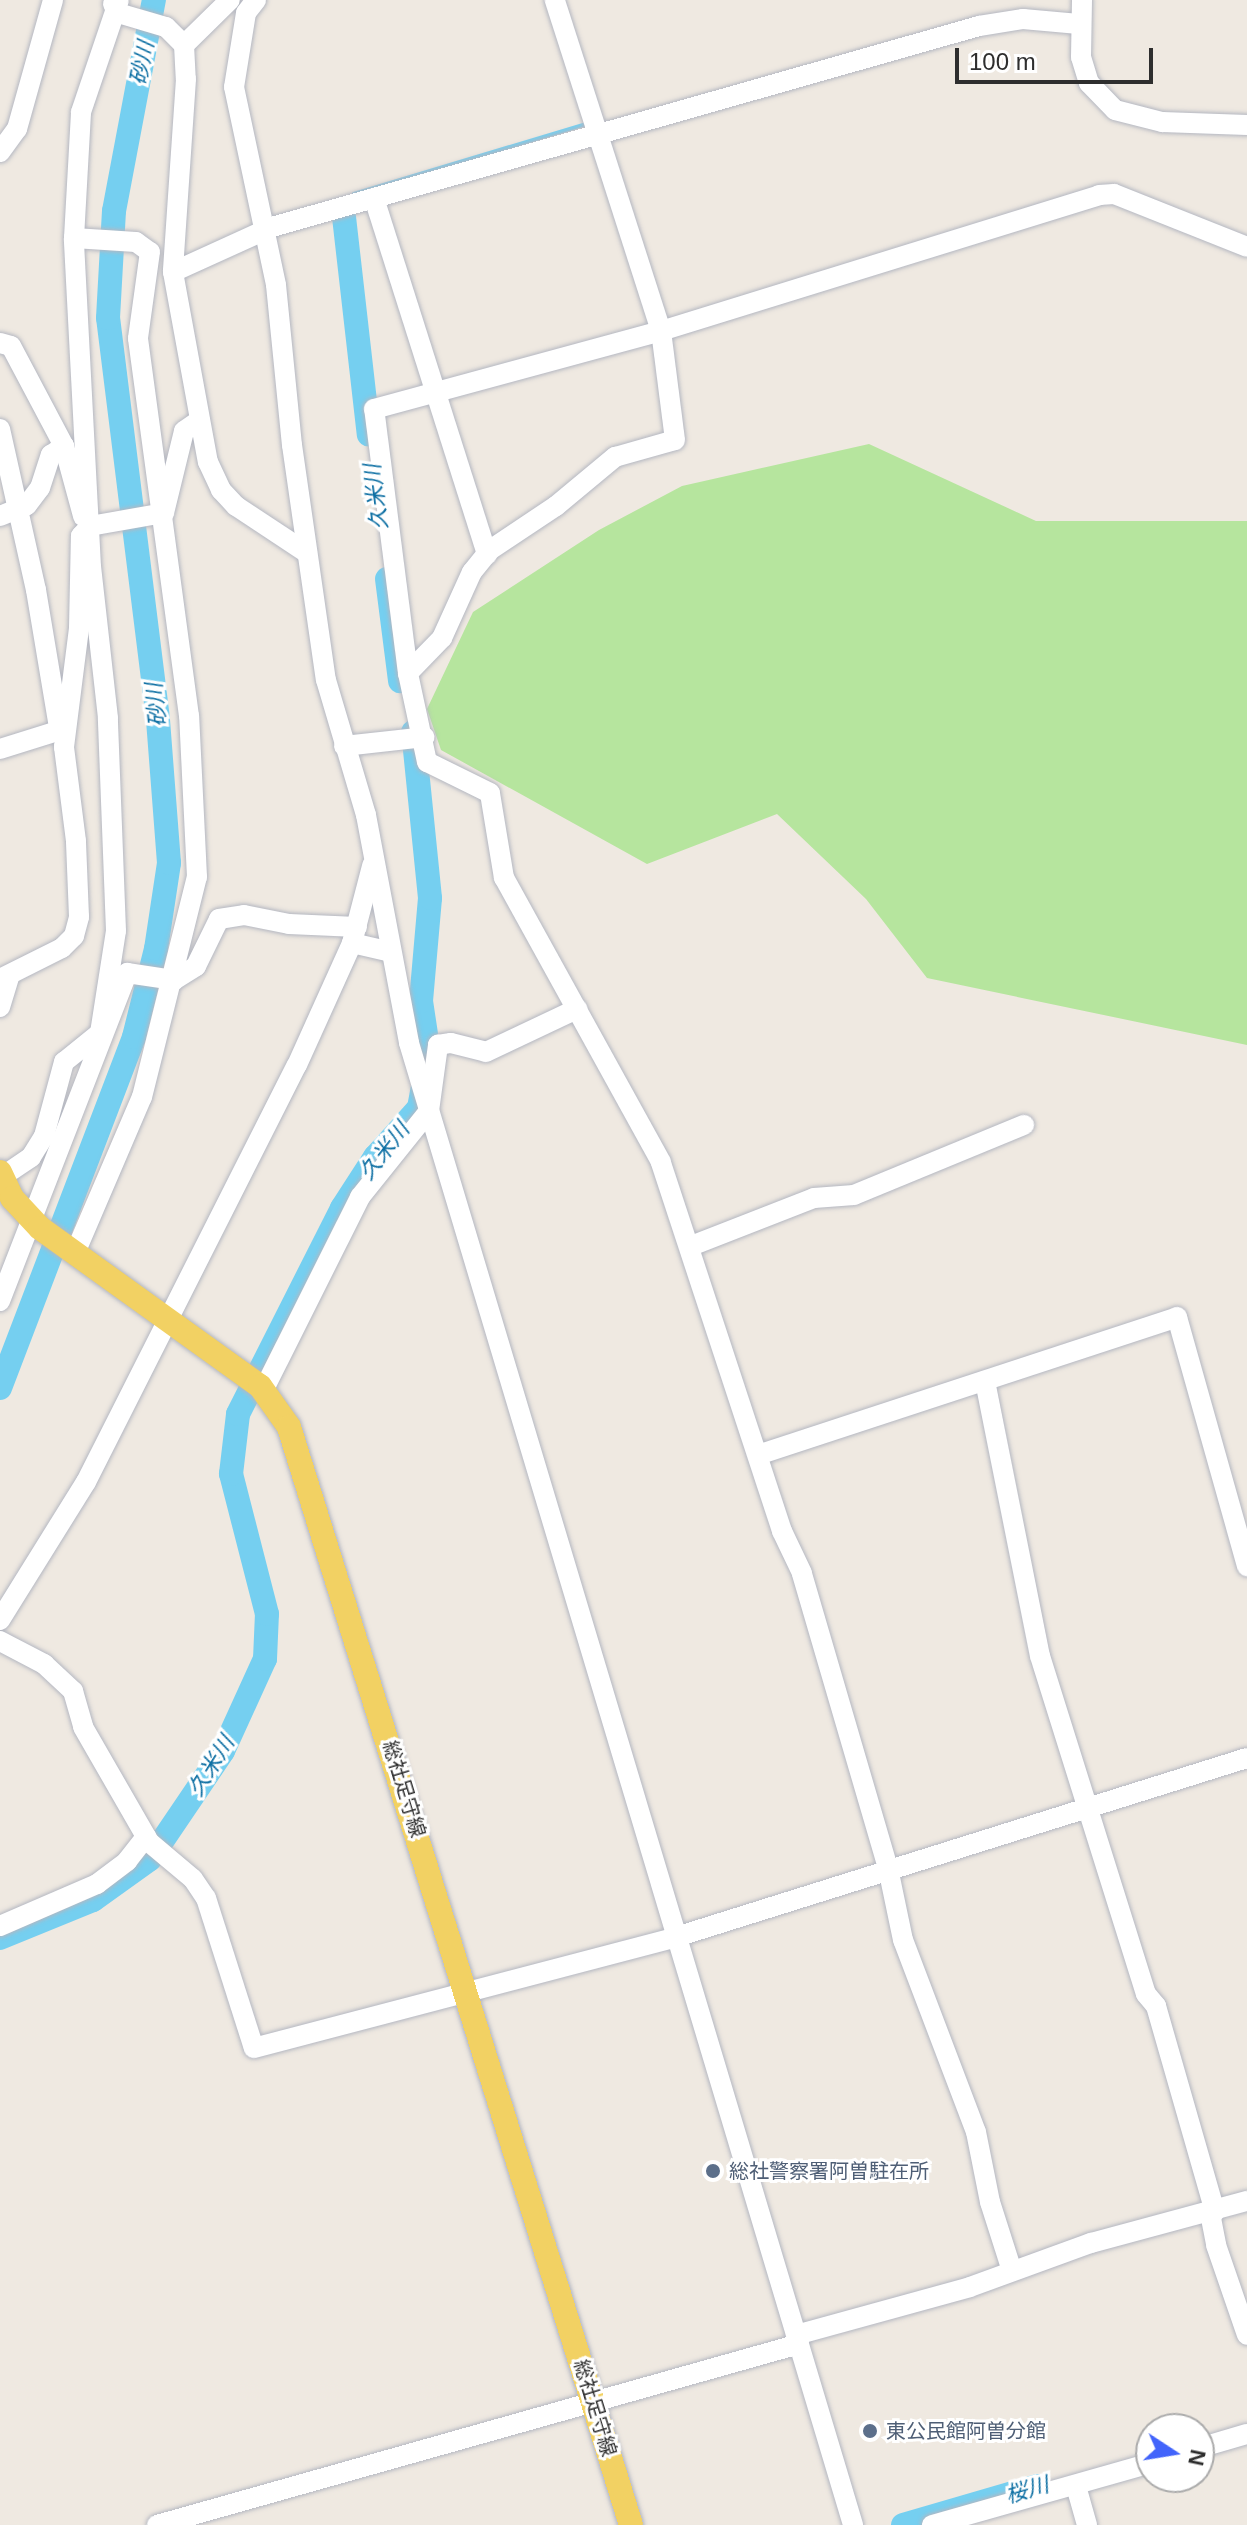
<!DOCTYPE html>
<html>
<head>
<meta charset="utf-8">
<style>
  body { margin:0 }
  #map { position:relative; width:1247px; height:2525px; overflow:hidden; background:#efe9e1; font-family:Helvetica,"Noto Sans JP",sans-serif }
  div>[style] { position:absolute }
  .green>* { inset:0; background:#b6e59e }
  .stream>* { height:4px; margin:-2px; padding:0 2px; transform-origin:2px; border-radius:2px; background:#75cff0 }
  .river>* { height:24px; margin:-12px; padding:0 12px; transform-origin:12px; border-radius:12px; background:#75cff0 }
  .roads { filter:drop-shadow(0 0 2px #b4b7c1) drop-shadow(0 0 2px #b4b7c1) }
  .minor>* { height:20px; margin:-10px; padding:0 10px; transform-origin:10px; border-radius:10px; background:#fff }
  .major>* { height:24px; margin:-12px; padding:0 12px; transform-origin:12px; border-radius:12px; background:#f2d163 }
  .dots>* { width:22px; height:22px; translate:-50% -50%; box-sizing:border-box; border:4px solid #fff; border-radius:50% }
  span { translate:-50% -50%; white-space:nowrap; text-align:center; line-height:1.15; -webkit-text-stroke:6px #fff; paint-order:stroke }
  .street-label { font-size:20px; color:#2e2e2e }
  .service-label { font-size:20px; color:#4e5e75 }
  .left { translate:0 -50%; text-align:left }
  .water-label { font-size:22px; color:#0d6fa3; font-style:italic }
  .north { position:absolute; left:1135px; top:2413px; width:80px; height:80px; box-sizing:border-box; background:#fff; border:2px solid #ababab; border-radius:50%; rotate:102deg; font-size:22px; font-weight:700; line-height:32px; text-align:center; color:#2e2e2e }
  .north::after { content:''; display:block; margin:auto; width:28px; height:36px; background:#4264fb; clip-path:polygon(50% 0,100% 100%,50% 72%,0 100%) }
  .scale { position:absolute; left:955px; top:48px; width:198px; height:36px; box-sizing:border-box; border:4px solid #2e2e2e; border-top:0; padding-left:10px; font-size:24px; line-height:28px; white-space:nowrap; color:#2e2e2e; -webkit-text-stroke:6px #fff; paint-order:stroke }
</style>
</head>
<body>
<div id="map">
  <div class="green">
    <div style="clip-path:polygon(869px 444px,1036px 521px,1247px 521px,1247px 1045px,927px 978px,866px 899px,777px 814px,647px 864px,441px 750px,427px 709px,473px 612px,599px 530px,682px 486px)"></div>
  </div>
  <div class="stream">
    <div style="left:354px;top:194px;width:242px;rotate:-16.8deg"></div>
  </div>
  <div class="river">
    <div style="left:344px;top:217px;width:219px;rotate:83.5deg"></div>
    <div style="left:387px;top:579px;width:103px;rotate:82.7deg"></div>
    <div style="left:0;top:1388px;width:376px;rotate:-69.1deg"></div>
    <div style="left:134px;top:1037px;width:91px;rotate:-76deg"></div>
    <div style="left:156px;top:949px;width:87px;rotate:-81.4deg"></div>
    <div style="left:169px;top:863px;width:144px;rotate:-94.4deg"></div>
    <div style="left:158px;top:719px;width:404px;rotate:-97.1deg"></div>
    <div style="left:108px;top:318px;width:107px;rotate:-86.8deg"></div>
    <div style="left:114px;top:211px;width:215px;rotate:-79.3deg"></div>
    <div style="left:0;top:1938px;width:100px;rotate:-22.2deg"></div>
    <div style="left:93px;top:1900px;width:70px;rotate:-35.7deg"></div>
    <div style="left:150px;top:1859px;width:130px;rotate:-55.9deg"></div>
    <div style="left:223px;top:1751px;width:101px;rotate:-65.5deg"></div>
    <div style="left:265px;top:1659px;width:45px;rotate:-87.5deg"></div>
    <div style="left:267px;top:1614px;width:145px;rotate:-104.4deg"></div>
    <div style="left:231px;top:1474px;width:60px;rotate:-83.3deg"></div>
    <div style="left:238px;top:1414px;width:231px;rotate:-63.2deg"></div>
    <div style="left:342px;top:1208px;width:61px;rotate:-57.1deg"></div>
    <div style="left:375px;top:1157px;width:66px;rotate:-48.1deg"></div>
    <div style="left:419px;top:1108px;width:55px;rotate:-79.5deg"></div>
    <div style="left:429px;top:1054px;width:54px;rotate:-98.6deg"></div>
    <div style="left:421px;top:1001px;width:103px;rotate:-85deg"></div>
    <div style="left:430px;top:898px;width:167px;rotate:-95.8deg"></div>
    <div style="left:903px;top:2525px;width:140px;rotate:-16.2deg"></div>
  </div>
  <div class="roads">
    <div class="minor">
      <div style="left:256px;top:0;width:16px;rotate:128deg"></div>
      <div style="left:246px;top:13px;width:75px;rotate:99.2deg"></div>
      <div style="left:234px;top:87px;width:202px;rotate:78deg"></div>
      <div style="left:276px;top:285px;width:161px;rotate:84.3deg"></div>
      <div style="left:292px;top:445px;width:237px;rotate:81.8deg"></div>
      <div style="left:326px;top:680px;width:141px;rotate:73.5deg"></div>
      <div style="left:366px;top:815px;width:232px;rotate:79.3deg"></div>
      <div style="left:409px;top:1043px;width:1547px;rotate:73.32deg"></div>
      <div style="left:1082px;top:0;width:57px;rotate:91deg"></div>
      <div style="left:1081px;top:57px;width:27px;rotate:73deg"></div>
      <div style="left:1089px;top:83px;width:37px;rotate:46deg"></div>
      <div style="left:1115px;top:110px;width:49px;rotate:14.3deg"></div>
      <div style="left:1162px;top:122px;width:85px;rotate:2deg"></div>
      <div style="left:113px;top:4px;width:10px;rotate:61deg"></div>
      <div style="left:118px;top:13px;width:50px;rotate:16.3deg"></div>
      <div style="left:166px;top:27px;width:25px;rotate:45deg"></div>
      <div style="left:184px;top:45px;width:34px;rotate:87deg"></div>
      <div style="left:186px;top:79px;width:193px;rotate:93.9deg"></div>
      <div style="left:173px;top:272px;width:193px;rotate:79.6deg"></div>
      <div style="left:208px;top:462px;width:31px;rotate:65deg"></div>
      <div style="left:221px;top:490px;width:22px;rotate:47deg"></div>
      <div style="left:236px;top:506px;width:85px;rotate:33.5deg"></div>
      <div style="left:184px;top:45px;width:64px;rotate:-44.4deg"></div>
      <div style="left:0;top:152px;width:29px;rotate:-54deg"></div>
      <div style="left:17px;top:129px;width:134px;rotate:-74.4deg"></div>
      <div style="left:374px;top:198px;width:374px;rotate:72.4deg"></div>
      <div style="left:74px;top:238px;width:62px;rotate:3.7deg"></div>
      <div style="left:136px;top:242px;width:17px;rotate:36deg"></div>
      <div style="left:173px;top:272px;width:109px;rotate:-24.4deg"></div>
      <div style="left:272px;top:227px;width:735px;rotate:-15.87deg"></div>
      <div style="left:979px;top:26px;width:45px;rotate:-9deg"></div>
      <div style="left:1023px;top:19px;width:56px;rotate:5.1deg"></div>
      <div style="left:0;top:343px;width:11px;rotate:15deg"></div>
      <div style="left:11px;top:346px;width:113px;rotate:62.1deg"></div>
      <div style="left:64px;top:446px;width:73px;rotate:74.8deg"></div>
      <div style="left:0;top:429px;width:165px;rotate:77.4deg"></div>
      <div style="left:36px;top:590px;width:139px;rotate:80.5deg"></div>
      <div style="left:164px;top:513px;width:84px;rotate:-76.3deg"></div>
      <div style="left:184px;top:431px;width:19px;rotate:-35deg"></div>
      <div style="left:0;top:516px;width:29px;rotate:-22deg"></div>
      <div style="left:27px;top:505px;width:21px;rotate:-53deg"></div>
      <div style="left:40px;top:488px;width:35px;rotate:-72deg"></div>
      <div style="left:51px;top:455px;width:16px;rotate:-35deg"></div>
      <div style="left:408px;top:673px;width:49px;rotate:-45.8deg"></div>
      <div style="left:442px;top:638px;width:72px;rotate:-65.6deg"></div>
      <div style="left:472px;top:572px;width:28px;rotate:-51deg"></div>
      <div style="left:490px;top:550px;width:79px;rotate:-33.7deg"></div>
      <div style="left:556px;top:506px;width:77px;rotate:-39.7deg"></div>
      <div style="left:615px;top:457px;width:62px;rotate:-15.8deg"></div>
      <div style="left:675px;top:440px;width:110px;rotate:-97.3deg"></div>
      <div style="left:661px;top:331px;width:348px;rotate:-107.8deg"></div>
      <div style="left:344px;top:746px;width:81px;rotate:-6.3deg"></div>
      <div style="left:0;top:749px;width:67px;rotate:-17.4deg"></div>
      <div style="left:352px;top:943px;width:39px;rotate:13deg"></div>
      <div style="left:127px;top:973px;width:48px;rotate:8.5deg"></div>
      <div style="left:174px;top:980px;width:26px;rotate:-32deg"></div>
      <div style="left:196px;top:966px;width:52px;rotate:-63.9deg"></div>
      <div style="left:219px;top:919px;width:25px;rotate:-9deg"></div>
      <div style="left:244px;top:915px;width:46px;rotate:11.3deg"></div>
      <div style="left:289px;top:924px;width:68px;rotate:2.5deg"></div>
      <div style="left:0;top:979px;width:69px;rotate:-26.6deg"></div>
      <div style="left:62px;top:948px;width:17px;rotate:-45deg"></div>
      <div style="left:74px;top:936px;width:20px;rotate:-75deg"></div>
      <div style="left:79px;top:917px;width:76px;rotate:-92.3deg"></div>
      <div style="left:76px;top:841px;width:95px;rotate:-97.3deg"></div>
      <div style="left:64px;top:747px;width:120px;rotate:-82.8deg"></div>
      <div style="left:79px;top:628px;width:92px;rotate:-88.8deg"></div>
      <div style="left:81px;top:536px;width:13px;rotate:-48deg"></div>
      <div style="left:90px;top:526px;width:75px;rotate:-10deg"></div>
      <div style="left:0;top:1007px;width:31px;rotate:-73deg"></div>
      <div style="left:12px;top:1170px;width:23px;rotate:-34deg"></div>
      <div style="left:31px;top:1157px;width:25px;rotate:-58deg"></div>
      <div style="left:44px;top:1136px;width:77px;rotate:-74.9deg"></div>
      <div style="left:64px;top:1062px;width:46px;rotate:-38.9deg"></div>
      <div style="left:100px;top:1033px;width:103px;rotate:-81.1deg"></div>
      <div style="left:116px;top:931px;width:213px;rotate:-92.2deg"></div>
      <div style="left:108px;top:718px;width:152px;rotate:-96.4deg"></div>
      <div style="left:91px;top:567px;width:329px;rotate:-93deg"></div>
      <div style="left:74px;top:238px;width:126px;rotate:-86.8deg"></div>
      <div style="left:81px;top:112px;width:118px;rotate:-71.3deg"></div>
      <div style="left:691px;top:1246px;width:132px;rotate:-21.3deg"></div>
      <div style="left:814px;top:1198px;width:40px;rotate:-4.3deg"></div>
      <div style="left:854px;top:1195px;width:184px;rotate:-22.4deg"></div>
      <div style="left:75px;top:1253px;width:170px;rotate:-66.8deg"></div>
      <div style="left:142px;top:1097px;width:227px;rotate:-76deg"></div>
      <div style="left:197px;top:877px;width:161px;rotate:-92.8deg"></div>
      <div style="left:189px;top:716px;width:381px;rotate:-97.7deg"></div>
      <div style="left:138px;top:338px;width:87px;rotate:-82.1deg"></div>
      <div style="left:0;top:1301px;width:352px;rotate:-68.8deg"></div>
      <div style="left:985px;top:1381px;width:280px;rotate:78.7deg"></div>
      <div style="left:1040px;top:1656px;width:354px;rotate:72.6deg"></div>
      <div style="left:1146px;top:1994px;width:16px;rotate:50deg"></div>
      <div style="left:1156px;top:2006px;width:214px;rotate:74deg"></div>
      <div style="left:264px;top:1389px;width:215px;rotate:-63.4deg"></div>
      <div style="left:360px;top:1197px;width:110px;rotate:-51.3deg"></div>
      <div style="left:429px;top:1111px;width:67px;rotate:-82.2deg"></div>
      <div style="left:438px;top:1045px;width:13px;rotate:-9deg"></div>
      <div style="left:451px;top:1043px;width:36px;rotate:14deg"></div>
      <div style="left:486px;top:1052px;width:101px;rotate:-25.3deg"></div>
      <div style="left:758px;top:1455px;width:441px;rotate:-18.2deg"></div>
      <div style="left:1177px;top:1317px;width:259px;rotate:74.3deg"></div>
      <div style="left:0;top:1620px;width:163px;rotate:-58.1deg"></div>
      <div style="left:86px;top:1482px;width:467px;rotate:-63.2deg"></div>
      <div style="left:297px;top:1065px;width:134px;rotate:-65.7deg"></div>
      <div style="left:352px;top:943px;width:80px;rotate:-75.4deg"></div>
      <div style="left:0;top:1641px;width:50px;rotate:27.6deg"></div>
      <div style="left:44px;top:1664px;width:40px;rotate:43deg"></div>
      <div style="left:73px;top:1691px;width:37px;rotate:74deg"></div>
      <div style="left:83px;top:1727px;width:133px;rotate:60.1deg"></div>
      <div style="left:149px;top:1842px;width:57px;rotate:40.1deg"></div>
      <div style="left:193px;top:1879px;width:23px;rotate:56deg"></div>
      <div style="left:206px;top:1898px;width:157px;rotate:72.3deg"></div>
      <div style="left:254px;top:2048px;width:436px;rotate:-14.7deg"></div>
      <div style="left:676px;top:1937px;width:598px;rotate:-17.41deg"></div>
      <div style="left:0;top:1926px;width:106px;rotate:-23.4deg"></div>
      <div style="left:97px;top:1884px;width:38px;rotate:-37deg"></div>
      <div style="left:127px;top:1861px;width:31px;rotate:-52deg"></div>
      <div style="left:1210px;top:2213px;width:33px;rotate:79deg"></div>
      <div style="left:1216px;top:2245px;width:95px;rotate:71deg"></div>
      <div style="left:1012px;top:2271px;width:72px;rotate:-107.7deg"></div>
      <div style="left:990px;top:2202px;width:71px;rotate:-101.3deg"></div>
      <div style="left:976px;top:2132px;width:205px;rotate:-110.8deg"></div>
      <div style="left:903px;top:1940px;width:74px;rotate:-101.8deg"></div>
      <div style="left:888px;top:1868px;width:307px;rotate:-106.3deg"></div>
      <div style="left:802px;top:1573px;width:47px;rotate:-115.5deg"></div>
      <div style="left:782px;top:1531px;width:388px;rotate:-108.2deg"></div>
      <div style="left:661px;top:1162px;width:325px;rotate:-118.9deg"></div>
      <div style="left:504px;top:878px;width:86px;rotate:-99.4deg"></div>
      <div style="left:490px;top:793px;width:70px;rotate:-153.8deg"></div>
      <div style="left:427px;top:762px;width:91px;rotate:-102.1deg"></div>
      <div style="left:408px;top:673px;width:266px;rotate:-97.3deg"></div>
      <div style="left:374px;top:409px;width:297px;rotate:-15.2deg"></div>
      <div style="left:661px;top:331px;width:459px;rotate:-17.2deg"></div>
      <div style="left:1099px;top:195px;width:15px;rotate:-4deg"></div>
      <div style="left:1114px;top:194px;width:143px;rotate:21.7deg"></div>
      <div style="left:796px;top:2335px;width:180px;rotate:-15.4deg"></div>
      <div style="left:970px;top:2287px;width:129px;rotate:-20deg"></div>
      <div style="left:1091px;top:2243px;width:162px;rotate:-15.1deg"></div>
      <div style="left:1199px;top:2448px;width:50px;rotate:-16.3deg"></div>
      <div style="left:1076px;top:2486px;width:41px;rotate:74.2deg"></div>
      <div style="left:157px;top:2525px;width:667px;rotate:-15.74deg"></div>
      <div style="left:932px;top:2525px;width:228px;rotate:-15.8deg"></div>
    </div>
    <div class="major">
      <div style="left:0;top:1172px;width:29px;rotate:65deg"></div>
      <div style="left:12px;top:1198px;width:41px;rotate:47deg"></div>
      <div style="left:40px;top:1228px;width:271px;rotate:35.7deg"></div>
      <div style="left:260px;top:1386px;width:50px;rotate:54.7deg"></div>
      <div style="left:289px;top:1427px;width:1150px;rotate:72.7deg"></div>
    </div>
  </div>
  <div class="dots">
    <div style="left:713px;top:2171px;background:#5c6f8a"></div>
    <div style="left:870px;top:2431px;background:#5c6f8a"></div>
  </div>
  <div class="street-label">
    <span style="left:404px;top:1789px;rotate:73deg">総社足守線</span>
    <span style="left:595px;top:2408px;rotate:73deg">総社足守線</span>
  </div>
  <div class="service-label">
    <span class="left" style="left:729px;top:2171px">総社警察署阿曽駐在所</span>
    <span class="left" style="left:886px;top:2431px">東公民館阿曽分館</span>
  </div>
  <div class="water-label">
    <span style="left:142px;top:63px;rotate:-79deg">砂川</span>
    <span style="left:376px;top:497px;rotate:-97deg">久米川</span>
    <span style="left:156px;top:705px;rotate:-96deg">砂川</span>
    <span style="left:384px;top:1151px;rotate:-52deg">久米川</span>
    <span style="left:211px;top:1766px;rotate:-58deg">久米川</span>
    <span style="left:1027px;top:2490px;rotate:-16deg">桜川</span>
  </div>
  <div class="north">N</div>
  <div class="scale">100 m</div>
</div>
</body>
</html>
